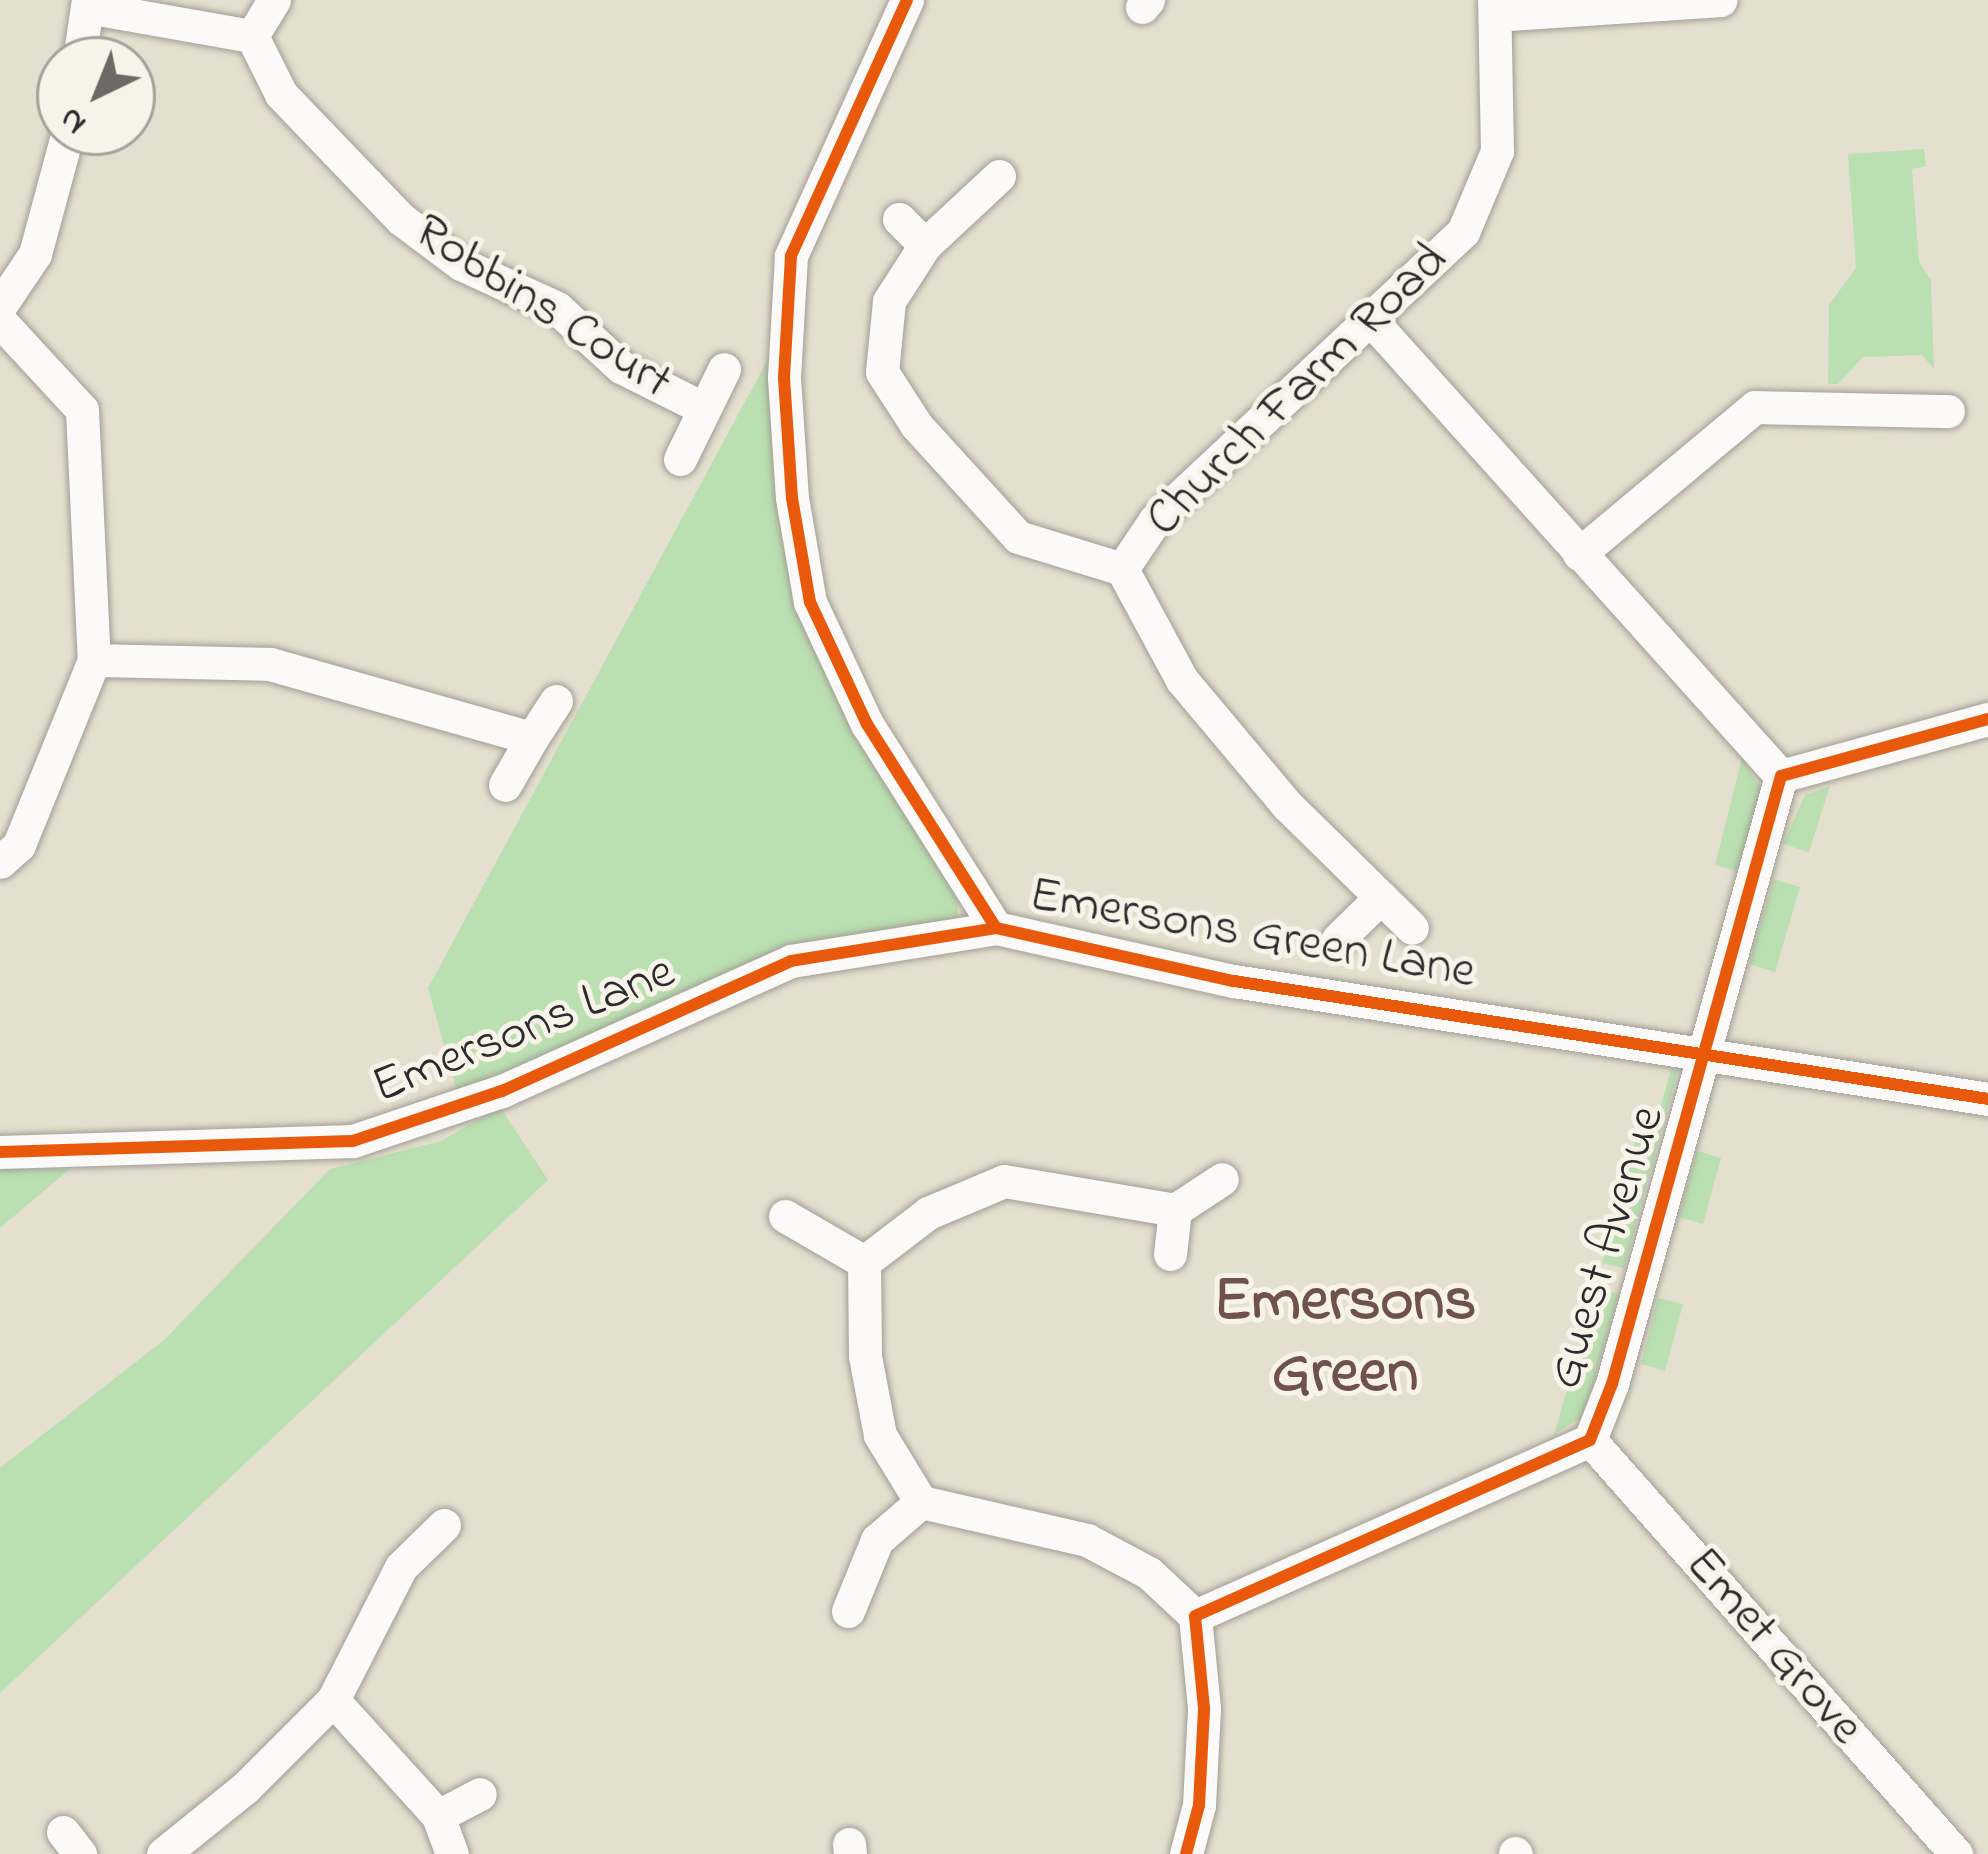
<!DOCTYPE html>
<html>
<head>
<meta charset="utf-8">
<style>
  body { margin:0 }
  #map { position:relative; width:1988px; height:1854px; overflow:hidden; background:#e5dfcf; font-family:"Indie Flower",sans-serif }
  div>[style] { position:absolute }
  .green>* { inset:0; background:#badfb1 }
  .roads { filter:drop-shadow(0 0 3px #a19e95) drop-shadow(0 0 3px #a19e95) }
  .street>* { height:33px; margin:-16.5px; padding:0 16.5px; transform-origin:16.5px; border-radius:16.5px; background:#fbfaf8 }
  .cycleway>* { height:12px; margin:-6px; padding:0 6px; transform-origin:6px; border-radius:6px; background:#e8590c }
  span { translate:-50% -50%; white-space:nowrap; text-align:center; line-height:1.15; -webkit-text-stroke:10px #f7f3e8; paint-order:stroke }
  .street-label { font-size:51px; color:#2b2b2b }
  .district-label { font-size:63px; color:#6f524a; font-weight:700 }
  .north { position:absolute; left:36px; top:36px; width:120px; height:120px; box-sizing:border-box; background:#f7f3e8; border:3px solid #a5a39c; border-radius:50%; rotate:223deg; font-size:33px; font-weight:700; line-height:48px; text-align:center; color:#2b2b2b }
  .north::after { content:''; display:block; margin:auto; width:42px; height:54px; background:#6c6a64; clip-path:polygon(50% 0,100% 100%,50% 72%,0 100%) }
</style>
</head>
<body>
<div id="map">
  <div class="green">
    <div style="clip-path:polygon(1924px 149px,1926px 166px,1912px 169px,1919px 262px,1931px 280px,1934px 369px,1922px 355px,1863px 357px,1838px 384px,1828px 384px,1829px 305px,1856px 268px,1848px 154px)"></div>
    <div style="clip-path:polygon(773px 350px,797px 595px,957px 891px,958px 924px,783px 953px,458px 1095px,428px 988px)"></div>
    <div style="clip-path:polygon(1742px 758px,1762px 790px,1740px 872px,1715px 865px)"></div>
    <div style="clip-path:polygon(1830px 786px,1809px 852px,1783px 844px,1805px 795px)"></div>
    <div style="clip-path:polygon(1774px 879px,1800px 887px,1775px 972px,1749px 964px)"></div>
    <div style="clip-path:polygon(1671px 1069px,1678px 1070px,1624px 1268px,1602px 1263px,1637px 1135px,1657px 1120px)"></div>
    <div style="clip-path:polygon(500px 1107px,548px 1180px,0 1693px,0 1468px,164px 1340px,330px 1169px,441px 1141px)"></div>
    <div style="clip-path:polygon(1697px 1151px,1721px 1158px,1703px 1224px,1679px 1217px)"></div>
    <div style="clip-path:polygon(0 1169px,70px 1169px,0 1228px)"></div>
    <div style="clip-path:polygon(1596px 1287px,1619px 1294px,1584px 1415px,1554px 1435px)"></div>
    <div style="clip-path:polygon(1658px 1298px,1683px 1304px,1665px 1371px,1641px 1364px)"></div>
  </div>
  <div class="roads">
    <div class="street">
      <div style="left:907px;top:0;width:281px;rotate:114.4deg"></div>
      <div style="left:791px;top:256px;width:122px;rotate:93.3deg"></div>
      <div style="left:784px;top:378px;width:120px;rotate:86.2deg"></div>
      <div style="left:792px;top:498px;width:106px;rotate:80.2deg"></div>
      <div style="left:810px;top:602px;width:135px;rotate:65deg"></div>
      <div style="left:867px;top:724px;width:241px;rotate:57.7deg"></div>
      <div style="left:996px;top:928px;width:244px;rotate:12.6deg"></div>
      <div style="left:1234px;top:981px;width:763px;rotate:8.89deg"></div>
      <div style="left:87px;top:7px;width:168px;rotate:10deg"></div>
      <div style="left:252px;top:36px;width:65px;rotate:63.4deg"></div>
      <div style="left:281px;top:94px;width:173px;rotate:46.2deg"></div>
      <div style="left:401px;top:219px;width:75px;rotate:36.9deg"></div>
      <div style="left:461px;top:264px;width:106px;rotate:24.6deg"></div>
      <div style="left:557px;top:308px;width:87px;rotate:42.7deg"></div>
      <div style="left:621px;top:367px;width:92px;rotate:26.6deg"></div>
      <div style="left:1142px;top:7px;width:9px;rotate:-49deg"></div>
      <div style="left:1495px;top:15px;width:226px;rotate:-3.8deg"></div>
      <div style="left:252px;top:36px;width:42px;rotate:-58.6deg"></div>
      <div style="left:79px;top:60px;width:61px;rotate:-81.5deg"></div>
      <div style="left:999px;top:176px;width:101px;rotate:137deg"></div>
      <div style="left:925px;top:245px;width:67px;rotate:122.7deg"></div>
      <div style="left:889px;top:301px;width:71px;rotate:95.6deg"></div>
      <div style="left:882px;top:372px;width:64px;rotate:57.1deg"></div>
      <div style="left:917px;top:426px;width:150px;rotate:47.7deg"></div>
      <div style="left:1018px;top:537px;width:109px;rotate:17.1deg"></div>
      <div style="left:1122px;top:569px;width:59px;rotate:-56deg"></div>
      <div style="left:1155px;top:520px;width:422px;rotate:-43.1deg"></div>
      <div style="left:1463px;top:232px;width:88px;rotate:-67.2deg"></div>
      <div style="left:1497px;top:151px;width:151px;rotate:-91.1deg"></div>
      <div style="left:899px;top:219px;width:37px;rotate:45deg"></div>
      <div style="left:0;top:306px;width:63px;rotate:-56.1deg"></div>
      <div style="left:35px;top:254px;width:126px;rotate:-74.9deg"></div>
      <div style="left:0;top:321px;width:121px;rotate:47.3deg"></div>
      <div style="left:82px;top:410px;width:250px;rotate:87.3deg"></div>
      <div style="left:94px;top:660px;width:200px;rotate:112.1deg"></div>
      <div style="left:19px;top:845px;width:25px;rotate:138deg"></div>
      <div style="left:1372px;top:321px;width:612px;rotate:48.05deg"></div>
      <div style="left:680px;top:459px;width:100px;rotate:-63.9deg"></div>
      <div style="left:1579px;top:554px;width:229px;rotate:-39.9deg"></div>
      <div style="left:1755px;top:407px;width:193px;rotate:1.2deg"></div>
      <div style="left:1122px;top:569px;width:126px;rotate:61.6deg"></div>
      <div style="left:1182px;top:680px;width:163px;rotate:50deg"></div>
      <div style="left:1287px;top:805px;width:175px;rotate:44.5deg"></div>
      <div style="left:94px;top:660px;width:176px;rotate:1.3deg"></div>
      <div style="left:270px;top:664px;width:272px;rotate:15.8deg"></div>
      <div style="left:532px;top:738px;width:54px;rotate:119.9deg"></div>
      <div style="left:532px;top:738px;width:44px;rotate:-57deg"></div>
      <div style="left:1338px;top:939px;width:60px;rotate:-44.3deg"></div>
      <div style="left:0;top:1152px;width:353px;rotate:-1.8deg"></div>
      <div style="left:353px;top:1141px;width:157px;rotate:-18.6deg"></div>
      <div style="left:502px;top:1091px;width:317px;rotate:-24.2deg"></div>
      <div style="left:791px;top:961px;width:208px;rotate:-9.1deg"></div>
      <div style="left:785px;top:1216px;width:91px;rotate:30.2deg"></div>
      <div style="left:1170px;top:1254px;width:44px;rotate:-83.5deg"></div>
      <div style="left:1590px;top:1440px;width:553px;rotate:48.52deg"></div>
      <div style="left:848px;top:1611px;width:77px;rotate:-67.8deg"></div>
      <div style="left:877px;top:1540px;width:58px;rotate:-40.8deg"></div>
      <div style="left:1195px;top:1616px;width:63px;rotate:-136.9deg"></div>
      <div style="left:1149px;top:1573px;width:70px;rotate:-152deg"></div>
      <div style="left:1087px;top:1540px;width:170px;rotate:-167.1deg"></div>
      <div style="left:921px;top:1502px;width:79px;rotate:-121.5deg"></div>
      <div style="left:880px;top:1435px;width:80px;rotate:-100.8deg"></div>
      <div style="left:865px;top:1356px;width:94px;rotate:-90.6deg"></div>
      <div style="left:864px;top:1262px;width:81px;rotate:-37.4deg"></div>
      <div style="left:928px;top:1213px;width:82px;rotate:-22.8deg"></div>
      <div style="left:1004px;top:1181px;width:173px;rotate:9.6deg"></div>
      <div style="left:1175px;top:1210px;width:56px;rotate:-33.4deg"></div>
      <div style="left:333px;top:1700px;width:156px;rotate:47.8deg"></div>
      <div style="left:438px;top:1816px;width:40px;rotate:69.8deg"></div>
      <div style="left:438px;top:1816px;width:47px;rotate:-27.6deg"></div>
      <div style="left:63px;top:1832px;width:28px;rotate:52deg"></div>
      <div style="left:849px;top:1844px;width:10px;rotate:84deg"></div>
      <div style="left:1515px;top:1853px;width:1px;rotate:45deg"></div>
      <div style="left:163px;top:1854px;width:107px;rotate:-38.9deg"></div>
      <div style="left:246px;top:1787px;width:123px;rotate:-45deg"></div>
      <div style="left:333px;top:1700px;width:149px;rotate:-62.9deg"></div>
      <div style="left:401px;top:1567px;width:60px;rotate:-44.3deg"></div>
      <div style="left:1186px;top:1854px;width:51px;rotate:-75.1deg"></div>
      <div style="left:1199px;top:1805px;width:97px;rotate:-87deg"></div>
      <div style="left:1204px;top:1708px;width:92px;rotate:-95.6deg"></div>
      <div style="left:1195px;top:1616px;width:432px;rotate:-24deg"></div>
      <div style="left:1590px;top:1440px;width:60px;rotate:-68.6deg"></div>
      <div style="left:1612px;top:1384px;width:631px;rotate:-74.47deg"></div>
      <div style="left:1781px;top:776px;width:215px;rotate:-15.4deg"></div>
    </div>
  </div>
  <div class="cycleway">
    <div style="left:907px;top:0;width:281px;rotate:114.4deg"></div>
    <div style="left:791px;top:256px;width:122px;rotate:93.3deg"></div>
    <div style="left:784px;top:378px;width:120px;rotate:86.2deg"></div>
    <div style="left:792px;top:498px;width:106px;rotate:80.2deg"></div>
    <div style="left:810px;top:602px;width:135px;rotate:65deg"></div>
    <div style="left:867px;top:724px;width:241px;rotate:57.7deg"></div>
    <div style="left:996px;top:928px;width:244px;rotate:12.6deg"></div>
    <div style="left:1234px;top:981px;width:763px;rotate:8.89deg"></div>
    <div style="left:0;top:1152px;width:353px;rotate:-1.8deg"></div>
    <div style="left:353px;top:1141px;width:157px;rotate:-18.6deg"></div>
    <div style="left:502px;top:1091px;width:317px;rotate:-24.2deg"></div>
    <div style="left:791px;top:961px;width:208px;rotate:-9.1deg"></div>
    <div style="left:1186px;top:1854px;width:51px;rotate:-75.1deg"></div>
    <div style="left:1199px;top:1805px;width:97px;rotate:-87deg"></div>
    <div style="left:1204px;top:1708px;width:92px;rotate:-95.6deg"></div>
    <div style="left:1195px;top:1616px;width:432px;rotate:-24deg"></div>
    <div style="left:1590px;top:1440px;width:60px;rotate:-68.6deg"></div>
    <div style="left:1612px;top:1384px;width:631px;rotate:-74.47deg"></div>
    <div style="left:1781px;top:776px;width:215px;rotate:-15.4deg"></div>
  </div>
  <div class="street-label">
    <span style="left:542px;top:308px;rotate:33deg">Robbins Court</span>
    <span style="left:1298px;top:391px;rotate:-44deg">Church Farm Road</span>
    <span style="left:1252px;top:935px;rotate:10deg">Emersons Green Lane</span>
    <span style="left:524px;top:1031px;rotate:-22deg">Emersons Lane</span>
    <span style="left:1608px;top:1248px;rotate:-73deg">Guest Avenue</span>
    <span style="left:1773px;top:1647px;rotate:49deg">Emet Grove</span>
  </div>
  <div class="district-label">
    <span style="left:1345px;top:1339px">Emersons<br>Green</span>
  </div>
  <div class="north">N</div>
</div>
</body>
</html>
